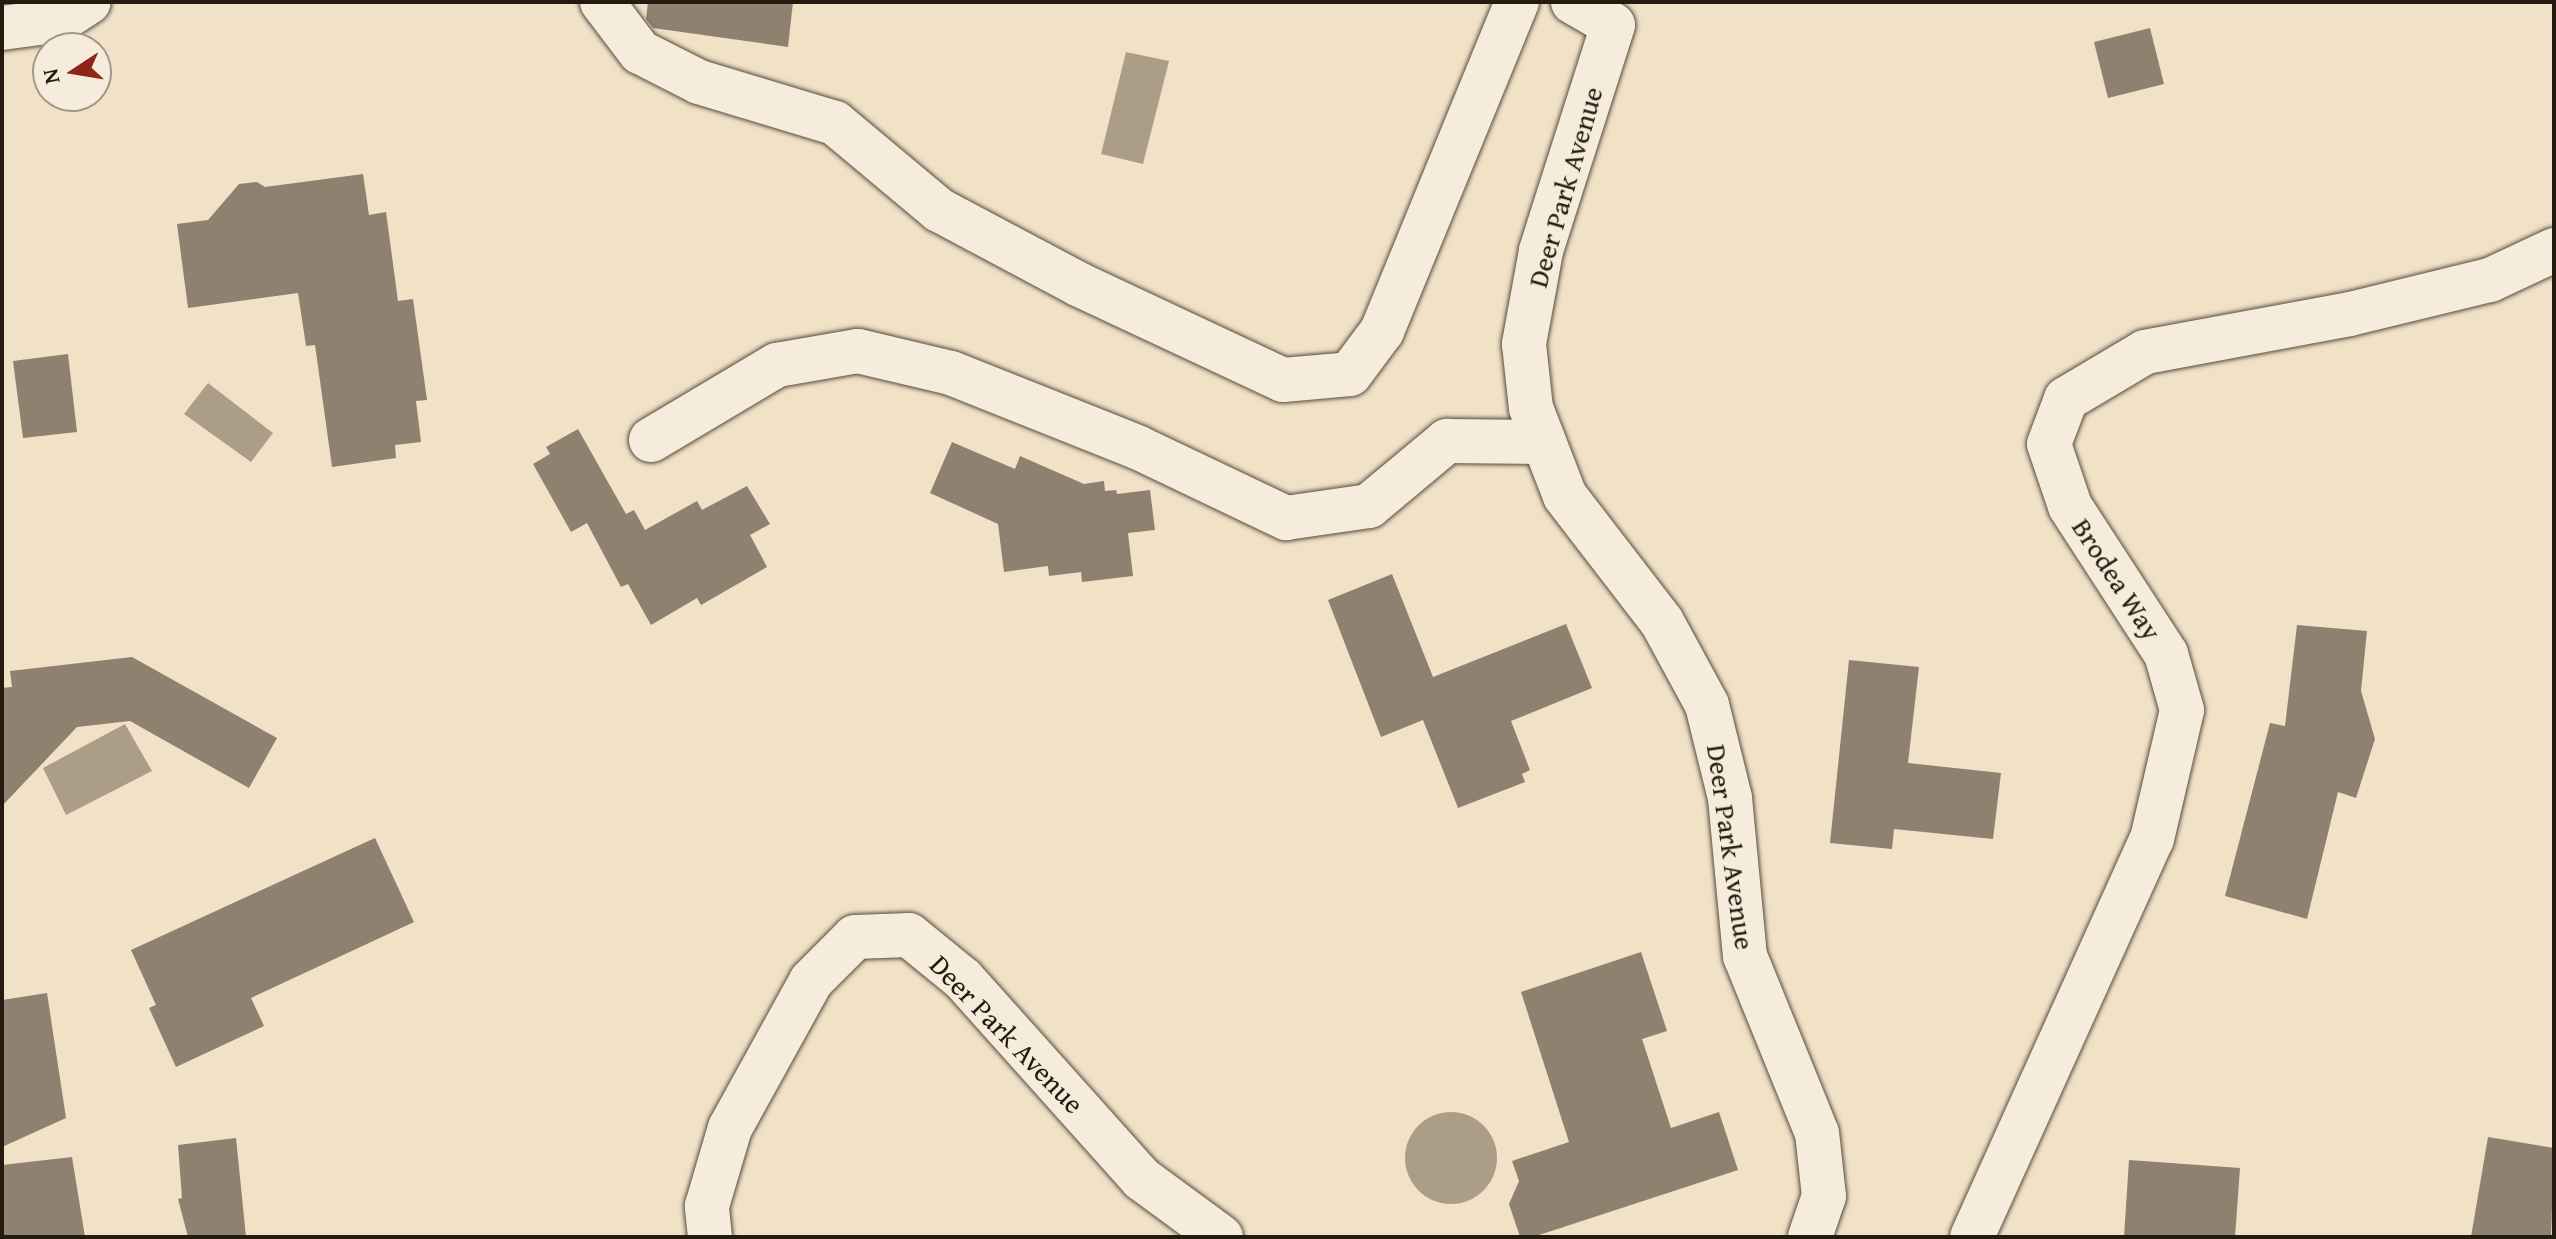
<!DOCTYPE html>
<html>
<head>
<meta charset="utf-8">
<style>
  body { margin:0 }
  #map { position:relative; width:2556px; height:1239px; overflow:hidden; background:#f0e1c7; font-family:"Gentium Book Plus",serif }
  div>[style] { position:absolute }
  .water>* { inset:0; background:#ab9d88 }
  .round { border-radius:50% }
  .building>* { inset:0; background:#8e816f }
  .roads { filter:drop-shadow(0 0 2px #574c3d) drop-shadow(0 0 2px #574c3d) }
  .minor>* { height:44px; margin:-22px; padding:0 22px; transform-origin:22px; border-radius:22px; background:#f5ecdb }
  span { translate:-50% -50%; white-space:nowrap; text-align:center; line-height:1.15; -webkit-text-stroke:7px #f5ecdb; paint-order:stroke }
  .street-label { font-size:28px; color:#241a0f }
  .frame { position:absolute; inset:0; border:4px solid #241a0f; pointer-events:none }
  .north { position:absolute; left:32px; top:32px; width:80px; height:80px; box-sizing:border-box; background:#f5ecdb; border:2px solid #a19889; border-radius:50%; rotate:258deg; font-size:22px; font-weight:700; line-height:32px; text-align:center; color:#241a0f }
  .north::after { content:''; display:block; margin:auto; width:28px; height:36px; background:#8f2418; clip-path:polygon(50% 0,100% 100%,50% 72%,0 100%) }
</style>
</head>
<body>
<div id="map">
  <div class="water">
    <div style="clip-path:polygon(1126px 52px,1169px 61px,1143px 164px,1101px 154px)"></div>
    <div style="clip-path:polygon(208px 383px,273px 433px,251px 462px,184px 414px)"></div>
    <div style="clip-path:polygon(125px 724px,152px 771px,66px 815px,43px 768px)"></div>
    <div class="round" style="left:1405px;top:1112px;width:92px;height:92px"></div>
  </div>
  <div class="building">
    <div style="clip-path:polygon(648px 2px,793px 2px,788px 47px,653px 28px,646px 19px)"></div>
    <div style="clip-path:polygon(2150px 28px,2164px 84px,2108px 98px,2094px 42px)"></div>
    <div style="clip-path:polygon(363px 174px,369px 215px,386px 212px,398px 301px,413px 299px,427px 400px,416px 401px,421px 442px,395px 445px,396px 458px,332px 467px,315px 345px,306px 346px,298px 293px,188px 308px,177px 224px,208px 220px,239px 184px,257px 182px,265px 187px)"></div>
    <div style="clip-path:polygon(68px 354px,77px 432px,23px 438px,13px 361px)"></div>
    <div style="clip-path:polygon(578px 429px,626px 514px,634px 510px,645px 530px,697px 501px,702px 510px,747px 486px,770px 524px,750px 535px,767px 567px,701px 605px,697px 598px,651px 625px,628px 584px,621px 587px,587px 523px,571px 532px,533px 464px,550px 454px,546px 447px)"></div>
    <div style="clip-path:polygon(952px 442px,1015px 469px,1020px 456px,1084px 484px,1104px 481px,1105px 491px,1116px 490px,1117px 494px,1150px 490px,1155px 530px,1128px 533px,1133px 576px,1082px 582px,1081px 572px,1049px 576px,1048px 566px,1004px 572px,998px 524px,930px 493px)"></div>
    <div style="clip-path:polygon(1392px 574px,1433px 677px,1566px 624px,1592px 688px,1511px 721px,1530px 770px,1522px 774px,1525px 782px,1458px 808px,1423px 720px,1381px 737px,1328px 600px)"></div>
    <div style="clip-path:polygon(2297px 625px,2367px 631px,2361px 691px,2375px 739px,2356px 798px,2338px 792px,2307px 919px,2225px 896px,2270px 723px,2285px 726px)"></div>
    <div style="clip-path:polygon(132px 657px,277px 738px,249px 788px,130px 721px,77px 727px,2px 806px,2px 688px,12px 687px,10px 671px)"></div>
    <div style="clip-path:polygon(1849px 660px,1919px 667px,1908px 763px,2001px 773px,1993px 839px,1894px 829px,1892px 849px,1830px 843px)"></div>
    <div style="clip-path:polygon(375px 838px,414px 922px,251px 998px,264px 1026px,176px 1067px,149px 1008px,156px 1005px,131px 950px)"></div>
    <div style="clip-path:polygon(1641px 952px,1667px 1031px,1642px 1039px,1671px 1128px,1719px 1112px,1738px 1170px,1533px 1237px,1520px 1237px,1509px 1204px,1519px 1181px,1512px 1161px,1569px 1142px,1521px 992px)"></div>
    <div style="clip-path:polygon(47px 993px,66px 1118px,2px 1147px,2px 1000px)"></div>
    <div style="clip-path:polygon(2488px 1137px,2554px 1148px,2551px 1237px,2471px 1237px)"></div>
    <div style="clip-path:polygon(236px 1138px,246px 1237px,188px 1237px,178px 1199px,182px 1198px,178px 1145px)"></div>
    <div style="clip-path:polygon(72px 1157px,85px 1237px,2px 1237px,2px 1165px)"></div>
    <div style="clip-path:polygon(2129px 1160px,2240px 1168px,2235px 1237px,2124px 1237px)"></div>
  </div>
  <div class="roads">
    <div class="minor">
      <div style="left:602px;top:2px;width:63px;rotate:52.8deg"></div>
      <div style="left:640px;top:52px;width:66px;rotate:27deg"></div>
      <div style="left:699px;top:82px;width:142px;rotate:16.8deg"></div>
      <div style="left:835px;top:123px;width:136px;rotate:39.9deg"></div>
      <div style="left:939px;top:210px;width:157px;rotate:28deg"></div>
      <div style="left:1078px;top:284px;width:226px;rotate:25.1deg"></div>
      <div style="left:1283px;top:380px;width:67px;rotate:-5.1deg"></div>
      <div style="left:1350px;top:374px;width:54px;rotate:-53.3deg"></div>
      <div style="left:1382px;top:331px;width:356px;rotate:-67.7deg"></div>
      <div style="left:1573px;top:2px;width:46px;rotate:29.9deg"></div>
      <div style="left:1613px;top:25px;width:237px;rotate:107.7deg"></div>
      <div style="left:1541px;top:251px;width:95px;rotate:100.4deg"></div>
      <div style="left:1524px;top:344px;width:64px;rotate:83.8deg"></div>
      <div style="left:1531px;top:408px;width:94px;rotate:68.9deg"></div>
      <div style="left:1565px;top:496px;width:159px;rotate:52.4deg"></div>
      <div style="left:1662px;top:622px;width:94px;rotate:61.5deg"></div>
      <div style="left:1707px;top:705px;width:96px;rotate:76.1deg"></div>
      <div style="left:1730px;top:798px;width:159px;rotate:84.6deg"></div>
      <div style="left:1745px;top:956px;width:191px;rotate:67.9deg"></div>
      <div style="left:1817px;top:1133px;width:63px;rotate:83.7deg"></div>
      <div style="left:1824px;top:1196px;width:43px;rotate:108.9deg"></div>
      <div style="left:2px;top:28px;width:60px;rotate:-7.7deg"></div>
      <div style="left:61px;top:20px;width:33px;rotate:-33deg"></div>
      <div style="left:651px;top:440px;width:147px;rotate:-30.8deg"></div>
      <div style="left:777px;top:365px;width:82px;rotate:-9.8deg"></div>
      <div style="left:858px;top:351px;width:96px;rotate:13.3deg"></div>
      <div style="left:951px;top:373px;width:202px;rotate:21.7deg"></div>
      <div style="left:1139px;top:448px;width:163px;rotate:25.5deg"></div>
      <div style="left:1286px;top:518px;width:84px;rotate:-8.2deg"></div>
      <div style="left:1369px;top:506px;width:102px;rotate:-39.8deg"></div>
      <div style="left:1447px;top:441px;width:97px;rotate:0.6deg"></div>
      <div style="left:710px;top:1237px;width:31px;rotate:-96deg"></div>
      <div style="left:707px;top:1206px;width:81px;rotate:-73.6deg"></div>
      <div style="left:730px;top:1128px;width:168px;rotate:-61.1deg"></div>
      <div style="left:811px;top:981px;width:62px;rotate:-45deg"></div>
      <div style="left:855px;top:937px;width:54px;rotate:-2.1deg"></div>
      <div style="left:909px;top:935px;width:70px;rotate:39.2deg"></div>
      <div style="left:963px;top:979px;width:268px;rotate:48.2deg"></div>
      <div style="left:1142px;top:1179px;width:98px;rotate:36.3deg"></div>
      <div style="left:1972px;top:1237px;width:437px;rotate:-65.7deg"></div>
      <div style="left:2152px;top:839px;width:132px;rotate:-76.9deg"></div>
      <div style="left:2182px;top:710px;width:58px;rotate:-105.9deg"></div>
      <div style="left:2166px;top:654px;width:176px;rotate:-123deg"></div>
      <div style="left:2070px;top:506px;width:65px;rotate:-108.7deg"></div>
      <div style="left:2049px;top:444px;width:48px;rotate:-69.3deg"></div>
      <div style="left:2066px;top:399px;width:92px;rotate:-30.7deg"></div>
      <div style="left:2145px;top:352px;width:208px;rotate:-10.5deg"></div>
      <div style="left:2350px;top:314px;width:144px;rotate:-13.7deg"></div>
      <div style="left:2490px;top:280px;width:71px;rotate:-25.1deg"></div>
    </div>
  </div>
  <div class="street-label">
    <span style="left:1565px;top:187px;rotate:-74deg">Deer Park Avenue</span>
    <span style="left:2117px;top:579px;rotate:57deg">Brodea Way</span>
    <span style="left:1731px;top:847px;rotate:82deg">Deer Park Avenue</span>
    <span style="left:1007px;top:1034px;rotate:46deg">Deer Park Avenue</span>
  </div>
  <div class="frame"></div>
  <div class="north">N</div>
</div>
</body>
</html>
